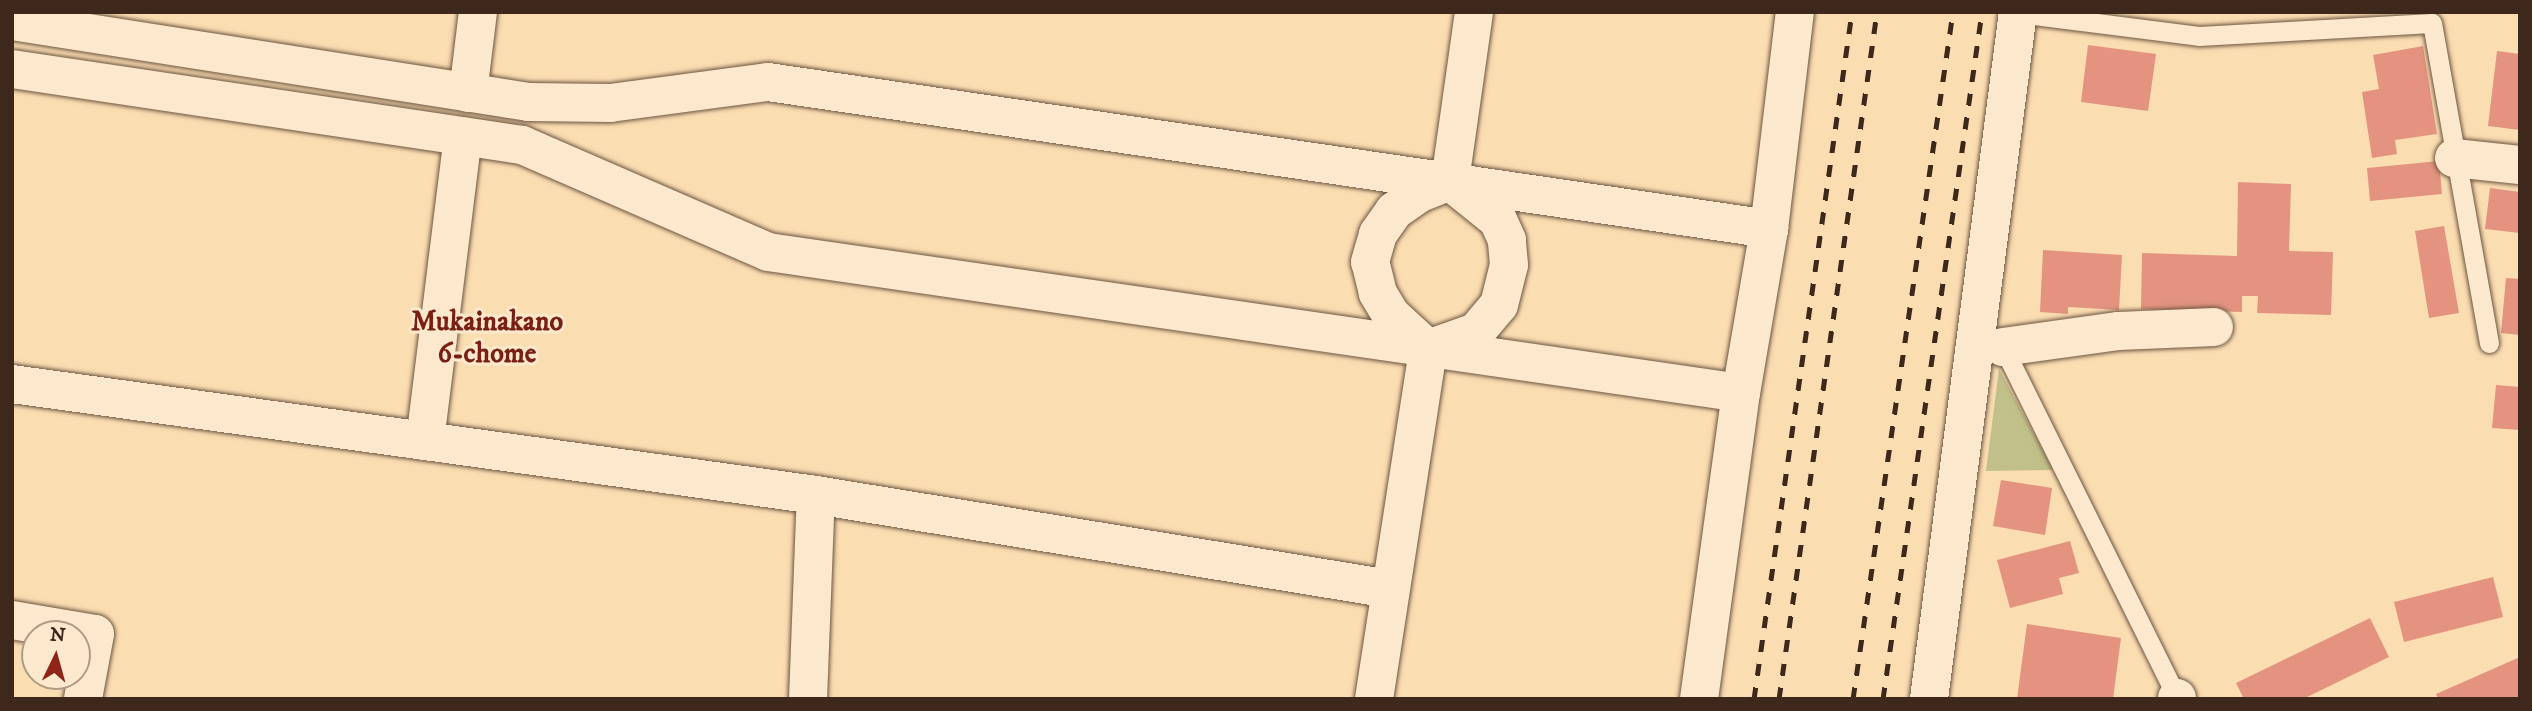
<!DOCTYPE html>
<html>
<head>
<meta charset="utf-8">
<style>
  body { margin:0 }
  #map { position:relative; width:2532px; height:711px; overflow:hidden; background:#fbddb2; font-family:"IM FELL DW Pica",serif }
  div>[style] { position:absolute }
  .green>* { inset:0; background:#c1c08a }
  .building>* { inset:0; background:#e39380 }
  .roads { filter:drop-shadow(0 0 2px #6c5541) drop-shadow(0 0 2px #6c5541) }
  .service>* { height:19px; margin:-9.5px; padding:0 9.5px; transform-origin:9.5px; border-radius:9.5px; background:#fce9cd }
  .minor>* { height:38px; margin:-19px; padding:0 19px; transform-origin:19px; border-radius:19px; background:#fce9cd }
  .tertiary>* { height:38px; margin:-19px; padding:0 19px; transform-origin:19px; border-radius:19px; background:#fce9cd }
  .rail>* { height:5px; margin-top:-2.5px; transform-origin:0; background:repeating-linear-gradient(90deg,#3d281b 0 12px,transparent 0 24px) }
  span { translate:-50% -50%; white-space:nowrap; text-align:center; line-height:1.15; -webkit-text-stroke:6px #fce9cd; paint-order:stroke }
  .neighbourhood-label { font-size:28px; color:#7a1f14; font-weight:700 }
  .frame { position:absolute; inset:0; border:14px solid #3d281b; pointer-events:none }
  .north { position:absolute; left:21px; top:620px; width:70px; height:70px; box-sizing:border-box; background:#fce9cd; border:2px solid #b09c86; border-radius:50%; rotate:5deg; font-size:19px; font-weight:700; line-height:28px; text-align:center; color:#3d281b }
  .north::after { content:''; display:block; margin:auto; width:24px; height:32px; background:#8f2418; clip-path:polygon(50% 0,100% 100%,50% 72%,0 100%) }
</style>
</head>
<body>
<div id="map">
  <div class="green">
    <div style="clip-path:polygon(1999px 369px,2053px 470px,1986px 471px)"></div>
  </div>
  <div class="building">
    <div style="clip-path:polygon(2088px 45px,2156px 54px,2148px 111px,2081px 102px)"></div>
    <div style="clip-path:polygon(2423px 46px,2437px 134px,2395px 140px,2397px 154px,2372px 158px,2362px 92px,2379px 89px,2373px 55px)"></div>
    <div style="clip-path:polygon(2497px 51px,2520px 54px,2520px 130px,2488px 126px)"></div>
    <div style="clip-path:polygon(2439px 161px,2442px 194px,2370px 201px,2367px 168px)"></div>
    <div style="clip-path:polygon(2238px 182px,2291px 184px,2289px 251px,2333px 252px,2331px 315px,2257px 313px,2258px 296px,2242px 296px,2242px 312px,2141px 309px,2142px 253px,2237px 256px)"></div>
    <div style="clip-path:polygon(2490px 188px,2520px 192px,2520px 233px,2485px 229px)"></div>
    <div style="clip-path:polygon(2444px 226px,2459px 313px,2429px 318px,2415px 231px)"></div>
    <div style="clip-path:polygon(2043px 250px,2122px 255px,2119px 310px,2068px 307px,2068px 314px,2040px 312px)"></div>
    <div style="clip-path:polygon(2506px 278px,2520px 279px,2520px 335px,2501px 333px)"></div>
    <div style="clip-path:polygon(2496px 385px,2520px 387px,2520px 430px,2492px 428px)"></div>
    <div style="clip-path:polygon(2001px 480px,2052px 488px,2045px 535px,1993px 526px)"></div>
    <div style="clip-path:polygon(2070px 541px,2079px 573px,2059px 578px,2063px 594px,2010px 608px,1997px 560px)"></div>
    <div style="clip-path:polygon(2493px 577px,2503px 617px,2404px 642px,2394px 602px)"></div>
    <div style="clip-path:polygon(2370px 618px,2389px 657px,2303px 699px,2244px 699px,2236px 683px)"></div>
    <div style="clip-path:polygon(2027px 624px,2121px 638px,2113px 699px,2017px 699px)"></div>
    <div style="clip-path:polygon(2520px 657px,2520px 699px,2438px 699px,2436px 694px)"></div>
  </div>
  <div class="roads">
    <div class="service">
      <div style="left:2018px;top:13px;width:182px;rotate:7.2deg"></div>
      <div style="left:2199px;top:36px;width:233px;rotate:-3.2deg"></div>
      <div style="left:2432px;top:23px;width:325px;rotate:79.9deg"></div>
      <div style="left:1997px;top:346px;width:6px;rotate:9deg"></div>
      <div style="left:2003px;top:347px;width:392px;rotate:63.6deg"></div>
    </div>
    <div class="minor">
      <div style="left:12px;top:21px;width:523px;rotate:8.9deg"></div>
      <div style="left:529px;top:102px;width:81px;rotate:0.7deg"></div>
      <div style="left:610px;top:103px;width:159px;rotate:-7.6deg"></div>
      <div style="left:768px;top:82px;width:1012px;rotate:8.35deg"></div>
      <div style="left:12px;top:69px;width:516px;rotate:8.48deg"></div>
      <div style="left:522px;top:145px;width:268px;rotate:23.5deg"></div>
      <div style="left:768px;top:252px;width:983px;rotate:8.25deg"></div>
      <div style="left:1741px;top:393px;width:166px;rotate:-80.3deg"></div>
      <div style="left:1769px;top:229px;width:219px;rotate:-83.2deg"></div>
      <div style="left:468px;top:93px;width:82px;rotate:-83deg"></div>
      <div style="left:2454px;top:158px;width:66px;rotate:6.1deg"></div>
      <div style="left:1450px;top:181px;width:171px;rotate:-81.9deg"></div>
      <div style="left:2003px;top:347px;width:117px;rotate:-7.9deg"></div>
      <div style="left:2119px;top:331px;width:95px;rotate:-2.4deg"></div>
      <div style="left:1431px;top:348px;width:48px;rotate:-19.6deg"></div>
      <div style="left:1476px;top:332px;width:35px;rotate:-50deg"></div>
      <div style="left:1499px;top:305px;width:41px;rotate:-76deg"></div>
      <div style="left:1509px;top:265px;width:25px;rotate:-95deg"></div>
      <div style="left:1507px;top:240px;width:22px;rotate:-114deg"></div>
      <div style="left:1498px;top:220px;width:59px;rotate:-141.2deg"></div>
      <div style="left:1428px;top:349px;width:50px;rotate:-137.4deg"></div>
      <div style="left:1391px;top:315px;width:26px;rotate:-121deg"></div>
      <div style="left:1378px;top:293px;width:32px;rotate:-104deg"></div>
      <div style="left:1370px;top:262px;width:29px;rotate:-74deg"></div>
      <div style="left:1378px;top:234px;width:28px;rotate:-55deg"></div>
      <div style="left:1394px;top:211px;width:29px;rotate:-35deg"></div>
      <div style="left:1418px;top:194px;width:35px;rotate:-22deg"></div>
      <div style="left:12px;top:384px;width:812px;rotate:7.86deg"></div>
      <div style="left:816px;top:495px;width:582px;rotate:9.3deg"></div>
      <div style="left:425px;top:441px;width:307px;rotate:-82.9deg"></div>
      <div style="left:12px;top:620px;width:84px;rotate:9.6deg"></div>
      <div style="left:95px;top:634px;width:66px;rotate:100.5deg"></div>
      <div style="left:2177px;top:698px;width:1px;rotate:90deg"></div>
      <div style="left:808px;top:699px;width:204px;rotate:-87.8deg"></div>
      <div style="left:1374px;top:699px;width:354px;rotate:-81.2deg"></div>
      <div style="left:1929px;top:699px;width:693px;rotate:-82.62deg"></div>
    </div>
    <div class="tertiary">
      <div style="left:1699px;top:699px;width:309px;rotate:-82.2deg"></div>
    </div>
  </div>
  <div class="rail">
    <div style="left:1754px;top:699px;width:694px;rotate:-81.88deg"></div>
    <div style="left:1779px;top:699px;width:694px;rotate:-81.88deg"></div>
    <div style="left:1853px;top:699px;width:694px;rotate:-81.72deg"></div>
    <div style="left:1883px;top:699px;width:694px;rotate:-81.8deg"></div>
  </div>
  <div class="neighbourhood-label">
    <span style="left:487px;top:338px">Mukainakano<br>6-chome</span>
  </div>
  <div class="frame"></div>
  <div class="north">N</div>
</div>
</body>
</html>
